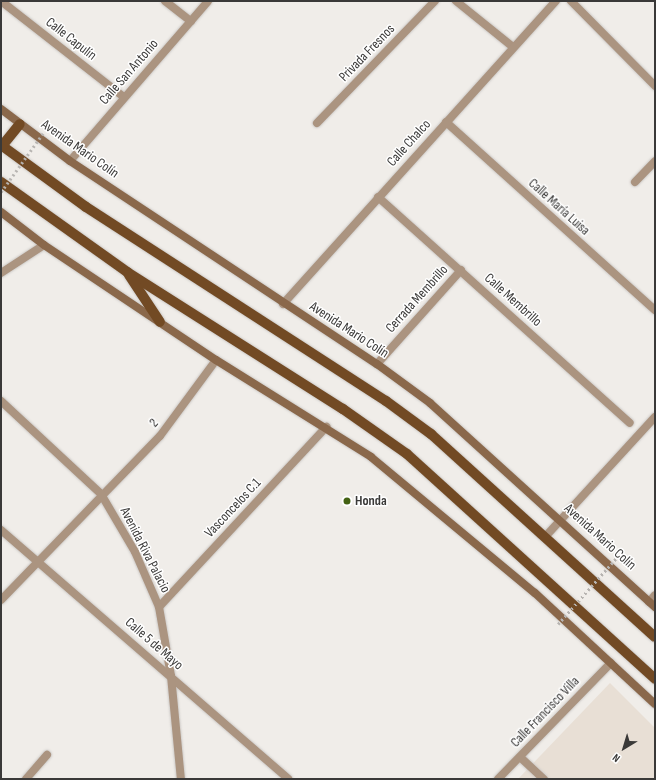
<!DOCTYPE html>
<html>
<head>
<meta charset="utf-8">
<style>
  body { margin:0 }
  #map { position:relative; width:656px; height:780px; overflow:hidden; background:#f0ede9; font-family:"Sofia Sans Condensed",sans-serif }
  div>[style] { position:absolute }
  .built>* { inset:0; background:#e8dfd5 }
  .roads { filter:drop-shadow(0 0 1px #ccc9c6) drop-shadow(0 0 1px #ccc9c6) }
  .service>* { height:8px; margin:-4px; padding:0 4px; transform-origin:4px; border-radius:4px; background:#ab9480 }
  .minor>* { height:8px; margin:-4px; padding:0 4px; transform-origin:4px; border-radius:4px; background:#ab9480 }
  .tertiary>* { height:8px; margin:-4px; padding:0 4px; transform-origin:4px; border-radius:4px; background:#ab9480 }
  .secondary>* { height:8px; margin:-4px; padding:0 4px; transform-origin:4px; border-radius:4px; background:#8a684b }
  .primary>* { height:10px; margin:-5px; padding:0 5px; transform-origin:5px; border-radius:5px; background:#724a24 }
  .path-bridge>* { height:2.5px; margin-top:-1.25px; transform-origin:0; background:repeating-linear-gradient(90deg,#b6b3b0 0 2px,transparent 0 5px) }
  .dots>* { width:11px; height:11px; translate:-50% -50%; box-sizing:border-box; border:2px solid #fff; border-radius:50% }
  span { translate:-50% -50%; white-space:nowrap; text-align:center; line-height:1.15; -webkit-text-stroke:3px #fff; paint-order:stroke }
  .street-label { font-size:14px; color:#3a3938 }
  .poi-label { font-size:14px; color:#3a3938; font-weight:700 }
  .left { translate:0 -50%; text-align:left }
  .frame { position:absolute; inset:0; border:2px solid #3a3938; pointer-events:none }
  .north { position:absolute; left:604px; top:728px; width:40px; height:40px; -webkit-text-stroke:3px #fff; paint-order:stroke; rotate:218deg; font-size:11px; font-weight:700; line-height:16px; text-align:center; color:#3a3938 }
  .north::after { content:''; display:block; margin:auto; width:14px; height:18px; background:#3a3938; clip-path:polygon(50% 0,100% 100%,50% 72%,0 100%) }
</style>
</head>
<body>
<div id="map">
  <div class="built">
    <div style="clip-path:polygon(610px 683px,655px 728px,655px 779px,518px 779px)"></div>
  </div>
  <div class="roads">
    <div class="service">
      <div style="left:571px;top:1px;width:120px;rotate:45.3deg"></div>
      <div style="left:635px;top:182px;width:29px;rotate:-46deg"></div>
      <div style="left:545px;top:537px;width:163px;rotate:-47.5deg"></div>
      <div style="left:520px;top:757px;width:33px;rotate:43deg"></div>
    </div>
    <div class="minor">
      <div style="left:1px;top:1px;width:156px;rotate:38deg"></div>
      <div style="left:165px;top:1px;width:33px;rotate:38deg"></div>
      <div style="left:456px;top:1px;width:73px;rotate:38.9deg"></div>
      <div style="left:446px;top:122px;width:281px;rotate:42deg"></div>
      <div style="left:317px;top:123px;width:170px;rotate:-46deg"></div>
      <div style="left:70px;top:161px;width:211px;rotate:-49.2deg"></div>
      <div style="left:378px;top:197px;width:338px;rotate:41.9deg"></div>
      <div style="left:1px;top:273px;width:51px;rotate:-33.1deg"></div>
      <div style="left:283px;top:304px;width:408px;rotate:-48deg"></div>
      <div style="left:377px;top:364px;width:126px;rotate:-48.2deg"></div>
      <div style="left:1px;top:530px;width:380px;rotate:40.9deg"></div>
      <div style="left:1px;top:600px;width:228px;rotate:-45.9deg"></div>
      <div style="left:160px;top:436px;width:94px;rotate:-53.6deg"></div>
      <div style="left:159px;top:607px;width:246px;rotate:-47.1deg"></div>
      <div style="left:26px;top:779px;width:32px;rotate:-49deg"></div>
    </div>
    <div class="tertiary">
      <div style="left:1px;top:401px;width:137px;rotate:42.9deg"></div>
      <div style="left:101px;top:494px;width:67px;rotate:59.6deg"></div>
      <div style="left:135px;top:552px;width:60px;rotate:66.4deg"></div>
      <div style="left:159px;top:607px;width:70px;rotate:80.1deg"></div>
      <div style="left:171px;top:676px;width:103px;rotate:84.5deg"></div>
      <div style="left:649px;top:602px;width:9px;rotate:-49deg"></div>
      <div style="left:498px;top:779px;width:162px;rotate:-45.8deg"></div>
    </div>
    <div class="secondary">
      <div style="left:1px;top:109px;width:86px;rotate:37deg"></div>
      <div style="left:70px;top:161px;width:368px;rotate:33.5deg"></div>
      <div style="left:377px;top:364px;width:66px;rotate:36.3deg"></div>
      <div style="left:430px;top:403px;width:304px;rotate:42.2deg"></div>
      <div style="left:1px;top:212px;width:54px;rotate:37.5deg"></div>
      <div style="left:44px;top:245px;width:207px;rotate:33.8deg"></div>
      <div style="left:216px;top:360px;width:183px;rotate:32deg"></div>
      <div style="left:371px;top:457px;width:213px;rotate:39.7deg"></div>
      <div style="left:535px;top:593px;width:163px;rotate:42.8deg"></div>
    </div>
    <div class="primary">
      <div style="left:1px;top:145px;width:105px;rotate:36.1deg"></div>
      <div style="left:86px;top:207px;width:357px;rotate:32.9deg"></div>
      <div style="left:386px;top:401px;width:56px;rotate:36.3deg"></div>
      <div style="left:431px;top:434px;width:302px;rotate:42.2deg"></div>
      <div style="left:2px;top:146px;width:28px;rotate:-51deg"></div>
      <div style="left:1px;top:182px;width:155px;rotate:35.5deg"></div>
      <div style="left:127px;top:272px;width:256px;rotate:32.4deg"></div>
      <div style="left:343px;top:409px;width:78px;rotate:35.1deg"></div>
      <div style="left:407px;top:454px;width:335px;rotate:42.2deg"></div>
      <div style="left:129px;top:275px;width:56px;rotate:56.6deg"></div>
    </div>
  </div>
  <div class="path-bridge">
    <div style="left:1px;top:192px;width:74px;rotate:-54.4deg"></div>
    <div style="left:558px;top:624px;width:89px;rotate:-48.6deg"></div>
  </div>
  <div class="dots">
    <div style="left:347px;top:501px;background:#446214"></div>
  </div>
  <div class="street-label">
    <span style="left:71px;top:39px;rotate:38deg">Calle Capulín</span>
    <span style="left:367px;top:53px;rotate:-46deg">Privada Fresnos</span>
    <span style="left:129px;top:72px;rotate:-49deg">Calle San Antonio</span>
    <span style="left:409px;top:143px;rotate:-48deg">Calle Chalco</span>
    <span style="left:80px;top:149px;rotate:35deg">Avenida Mario Colín</span>
    <span style="left:559px;top:207px;rotate:42deg">Calle María Luisa</span>
    <span style="left:417px;top:299px;rotate:-48deg">Cerrada Membrillo</span>
    <span style="left:513px;top:300px;rotate:42deg">Calle Membrillo</span>
    <span style="left:349px;top:330px;rotate:33deg">Avenida Mario Colín</span>
    <span style="left:154px;top:423px;rotate:-49deg">2</span>
    <span style="left:233px;top:508px;rotate:-47deg">Vasconcelos C.1</span>
    <span style="left:600px;top:537px;rotate:42deg">Avenida Mario Colín</span>
    <span style="left:145px;top:550px;rotate:63deg">Avenida Riva Palacio</span>
    <span style="left:154px;top:644px;rotate:41deg">Calle 5 de Mayo</span>
    <span style="left:545px;top:712px;rotate:-46deg">Calle Francisco Villa</span>
  </div>
  <div class="poi-label">
    <span class="left" style="left:355px;top:501px">Honda</span>
  </div>
  <div class="frame"></div>
  <div class="north">N</div>
</div>
</body>
</html>
